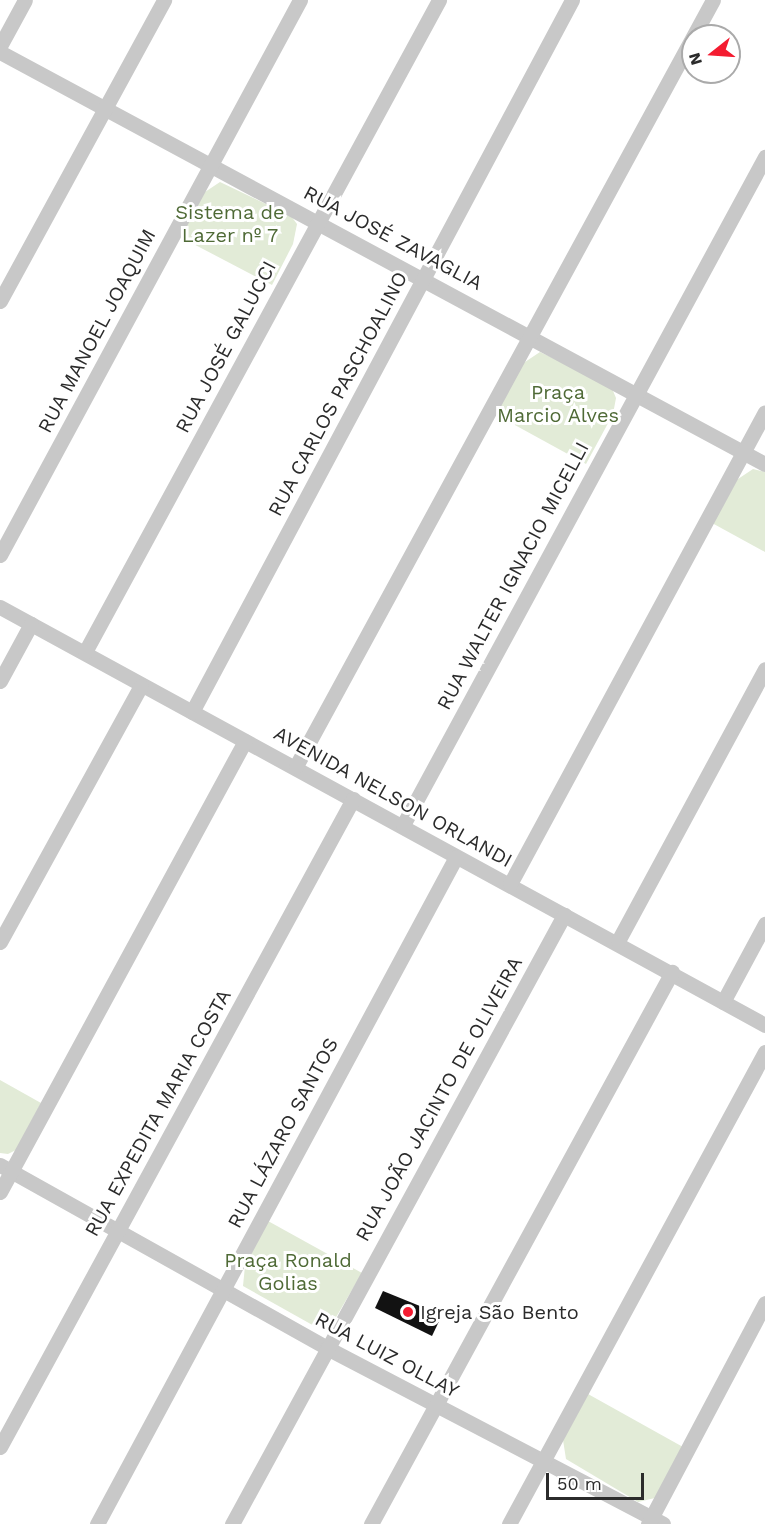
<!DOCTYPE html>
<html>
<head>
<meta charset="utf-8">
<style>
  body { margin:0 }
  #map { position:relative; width:765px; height:1524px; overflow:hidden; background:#fff; font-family:"Work Sans",sans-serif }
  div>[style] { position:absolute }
  .green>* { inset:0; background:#e2ebd7 }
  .building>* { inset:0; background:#121212 }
  .street>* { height:15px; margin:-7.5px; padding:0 7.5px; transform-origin:7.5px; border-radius:7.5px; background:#c8c8c8 }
  .dots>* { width:16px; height:16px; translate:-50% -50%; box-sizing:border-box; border:3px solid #fff; border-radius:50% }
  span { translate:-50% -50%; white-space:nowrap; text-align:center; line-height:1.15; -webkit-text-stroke:6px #fff; paint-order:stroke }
  .park-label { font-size:20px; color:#4f6a36 }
  .street-label { font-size:20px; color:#2b2b2b }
  .poi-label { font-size:20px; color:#2b2b2b }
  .left { translate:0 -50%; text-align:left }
  .north { position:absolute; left:681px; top:24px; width:60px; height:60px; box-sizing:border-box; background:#fff; border:2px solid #aaa; border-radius:50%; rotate:253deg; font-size:16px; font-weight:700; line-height:24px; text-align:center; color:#2b2b2b }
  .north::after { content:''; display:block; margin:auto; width:21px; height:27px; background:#f41c31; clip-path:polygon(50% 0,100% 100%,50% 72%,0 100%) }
  .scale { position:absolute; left:546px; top:1473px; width:98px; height:27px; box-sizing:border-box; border:3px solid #2b2b2b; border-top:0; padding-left:8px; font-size:18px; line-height:21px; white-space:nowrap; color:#2b2b2b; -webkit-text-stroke:4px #fff; paint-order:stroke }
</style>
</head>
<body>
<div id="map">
  <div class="green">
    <div style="clip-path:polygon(220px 182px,291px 216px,297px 224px,293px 244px,272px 285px,180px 237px,202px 194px)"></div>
    <div style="clip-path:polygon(540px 352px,611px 386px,616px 398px,613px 414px,586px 464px,495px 414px,522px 364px)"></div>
    <div style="clip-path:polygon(753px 469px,765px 472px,765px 552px,712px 523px,735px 481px)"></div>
    <div style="clip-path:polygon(0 1080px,41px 1103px,16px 1150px,8px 1154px,0 1153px)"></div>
    <div style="clip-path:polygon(268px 1221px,362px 1273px,332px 1324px,316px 1327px,243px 1286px,245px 1266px)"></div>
    <div style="clip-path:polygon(588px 1394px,683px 1447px,655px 1498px,638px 1502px,566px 1459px,563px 1440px)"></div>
  </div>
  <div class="building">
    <div style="clip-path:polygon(383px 1291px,442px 1315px,432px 1336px,375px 1308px)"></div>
  </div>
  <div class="street">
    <div style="left:0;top:46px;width:52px;rotate:-61.5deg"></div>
    <div style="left:0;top:52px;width:869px;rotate:28.31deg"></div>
    <div style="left:0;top:301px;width:343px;rotate:-61.4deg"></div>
    <div style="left:0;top:555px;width:631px;rotate:-61.61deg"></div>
    <div style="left:0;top:607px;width:872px;rotate:28.65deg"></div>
    <div style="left:85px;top:652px;width:742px;rotate:-61.5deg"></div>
    <div style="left:0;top:681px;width:65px;rotate:-61.5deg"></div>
    <div style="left:192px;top:712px;width:807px;rotate:-61.91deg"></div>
    <div style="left:296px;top:766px;width:872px;rotate:-61.44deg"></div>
    <div style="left:403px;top:825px;width:760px;rotate:-61.55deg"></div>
    <div style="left:510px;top:884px;width:536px;rotate:-61.62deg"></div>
    <div style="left:618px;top:941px;width:309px;rotate:-61.6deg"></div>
    <div style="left:0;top:942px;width:292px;rotate:-61.2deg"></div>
    <div style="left:723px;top:1002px;width:89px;rotate:-61.7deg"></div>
    <div style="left:0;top:1165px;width:375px;rotate:29.2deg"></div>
    <div style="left:327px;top:1348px;width:379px;rotate:27.6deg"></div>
    <div style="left:0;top:1192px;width:513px;rotate:-61.49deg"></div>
    <div style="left:0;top:1447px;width:738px;rotate:-61.42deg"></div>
    <div style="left:97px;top:1524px;width:757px;rotate:-61.71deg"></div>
    <div style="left:232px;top:1524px;width:694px;rotate:-61.4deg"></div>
    <div style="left:371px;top:1524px;width:629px;rotate:-61.4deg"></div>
    <div style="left:509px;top:1524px;width:537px;rotate:-61.53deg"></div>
    <div style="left:648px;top:1524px;width:250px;rotate:-62.1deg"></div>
  </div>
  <div class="dots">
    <div style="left:408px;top:1312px;background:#f41c31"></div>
  </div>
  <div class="park-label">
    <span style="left:230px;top:224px">Sistema de<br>Lazer nº 7</span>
    <span style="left:558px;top:404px">Praça<br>Marcio Alves</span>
    <span style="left:288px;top:1272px">Praça Ronald<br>Golias</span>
  </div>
  <div class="street-label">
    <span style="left:393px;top:238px;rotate:28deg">RUA JOSÉ ZAVAGLIA</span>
    <span style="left:97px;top:331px;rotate:-62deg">RUA MANOEL JOAQUIM</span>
    <span style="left:226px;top:347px;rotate:-62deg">RUA JOSÉ GALUCCI</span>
    <span style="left:338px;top:394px;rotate:-62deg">RUA CARLOS PASCHOALINO</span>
    <span style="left:513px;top:576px;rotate:-62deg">RUA WALTER IGNACIO MICELLI</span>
    <span style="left:393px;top:797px;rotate:29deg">AVENIDA NELSON ORLANDI</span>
    <span style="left:439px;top:1099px;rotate:-61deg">RUA JOÃO JACINTO DE OLIVEIRA</span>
    <span style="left:158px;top:1113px;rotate:-61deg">RUA EXPEDITA MARIA COSTA</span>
    <span style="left:283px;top:1133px;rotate:-62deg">RUA LÁZARO SANTOS</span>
    <span style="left:387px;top:1355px;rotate:28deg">RUA LUIZ OLLAY</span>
  </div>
  <div class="poi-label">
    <span class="left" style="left:420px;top:1312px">Igreja São Bento</span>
  </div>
  <div class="north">N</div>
  <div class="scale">50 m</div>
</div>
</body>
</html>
